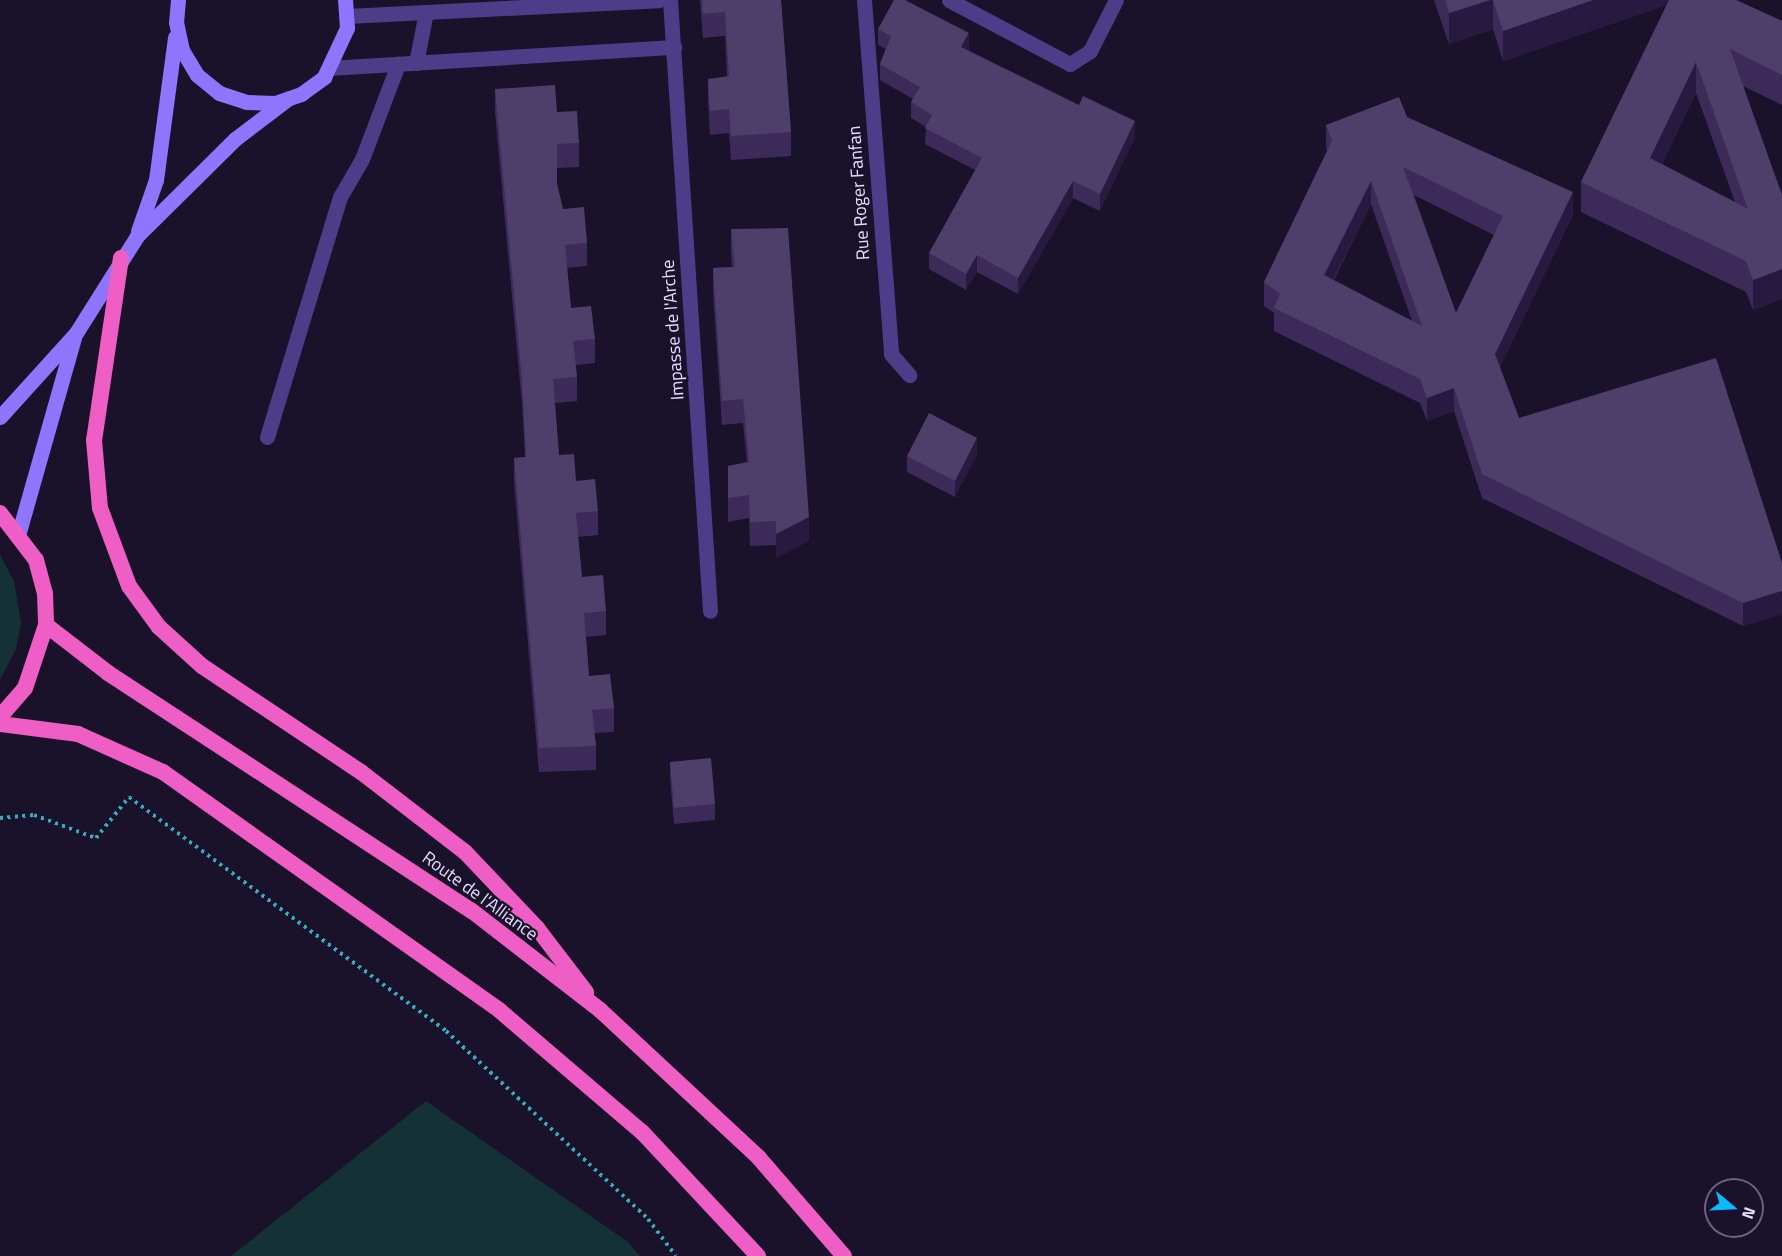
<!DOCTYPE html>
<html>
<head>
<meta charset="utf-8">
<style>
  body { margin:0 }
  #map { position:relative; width:1782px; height:1256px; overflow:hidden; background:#1a112b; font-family:"Titillium Web",sans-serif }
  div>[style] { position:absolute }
  .green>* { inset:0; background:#143135 }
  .path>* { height:4px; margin-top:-2px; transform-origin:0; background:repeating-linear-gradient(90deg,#32adbc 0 3px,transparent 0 7.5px) }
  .service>* { height:15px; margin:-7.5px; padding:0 7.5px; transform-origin:7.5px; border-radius:7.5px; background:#4d3d89 }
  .minor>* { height:15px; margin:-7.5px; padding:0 7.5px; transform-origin:7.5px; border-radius:7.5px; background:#4d3d89 }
  .secondary>* { height:15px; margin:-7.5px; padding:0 7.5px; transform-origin:7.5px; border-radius:7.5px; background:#8f74fd }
  .trunk>* { height:16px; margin:-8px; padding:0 8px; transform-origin:8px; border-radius:8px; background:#ee5ec4 }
  .wall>* { inset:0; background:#3c2b59 }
  .shaded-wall>* { inset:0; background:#27193f }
  .building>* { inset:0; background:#4e3e6a }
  span { translate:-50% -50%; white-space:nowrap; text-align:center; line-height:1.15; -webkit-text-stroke:4.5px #1a112b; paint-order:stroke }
  .street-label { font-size:18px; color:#e6dcff }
  .north { position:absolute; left:1704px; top:1178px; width:60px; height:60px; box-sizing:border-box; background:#1a112b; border:2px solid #6c6280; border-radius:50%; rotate:109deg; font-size:16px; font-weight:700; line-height:24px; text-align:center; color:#e6dcff }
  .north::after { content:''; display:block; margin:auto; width:21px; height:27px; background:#0abafc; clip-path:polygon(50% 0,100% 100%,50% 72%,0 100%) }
</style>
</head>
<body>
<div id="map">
  <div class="green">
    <div style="clip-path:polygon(0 555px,14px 581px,21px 623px,16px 649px,0 680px)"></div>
    <div style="clip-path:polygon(426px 1101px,628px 1242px,640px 1256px,231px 1256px)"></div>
  </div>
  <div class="path">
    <div style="left:0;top:818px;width:34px;rotate:-5deg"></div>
    <div style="left:34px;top:815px;width:66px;rotate:20.4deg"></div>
    <div style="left:96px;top:838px;width:53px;rotate:-51.2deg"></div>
    <div style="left:129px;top:797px;width:394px;rotate:36.4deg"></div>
    <div style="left:446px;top:1031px;width:276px;rotate:42.9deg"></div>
    <div style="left:648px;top:1219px;width:46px;rotate:52.9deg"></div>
  </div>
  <div class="service">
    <div style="left:267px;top:437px;width:251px;rotate:-73.1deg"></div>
    <div style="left:340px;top:197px;width:44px;rotate:-59.9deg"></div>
    <div style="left:362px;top:159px;width:102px;rotate:-69.2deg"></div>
  </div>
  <div class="minor">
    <div style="left:670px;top:0;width:612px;rotate:86.25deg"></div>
    <div style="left:864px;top:0;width:355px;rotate:85.6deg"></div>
    <div style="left:891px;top:354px;width:28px;rotate:49deg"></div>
    <div style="left:949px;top:0;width:137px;rotate:27.9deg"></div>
    <div style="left:1070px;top:64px;width:24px;rotate:-33deg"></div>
    <div style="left:1090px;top:51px;width:57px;rotate:-63deg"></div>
    <div style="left:347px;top:16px;width:312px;rotate:-2.9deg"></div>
    <div style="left:416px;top:63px;width:52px;rotate:-78.9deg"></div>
    <div style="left:329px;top:68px;width:346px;rotate:-3.5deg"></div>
  </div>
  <div class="secondary">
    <div style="left:178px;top:0;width:22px;rotate:95deg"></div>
    <div style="left:176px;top:22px;width:29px;rotate:78deg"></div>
    <div style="left:182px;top:50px;width:29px;rotate:59deg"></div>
    <div style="left:197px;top:75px;width:28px;rotate:39deg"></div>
    <div style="left:219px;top:93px;width:28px;rotate:18deg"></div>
    <div style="left:246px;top:102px;width:29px;rotate:2deg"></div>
    <div style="left:275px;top:103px;width:28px;rotate:-19deg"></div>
    <div style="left:301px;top:94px;width:29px;rotate:-36deg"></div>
    <div style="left:324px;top:77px;width:54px;rotate:-64.9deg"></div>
    <div style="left:347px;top:28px;width:28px;rotate:-94deg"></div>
    <div style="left:138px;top:231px;width:54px;rotate:-70.6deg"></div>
    <div style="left:156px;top:180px;width:144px;rotate:-82.4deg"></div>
    <div style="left:0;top:417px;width:113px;rotate:-47.9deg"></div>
    <div style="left:76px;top:333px;width:115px;rotate:-57.8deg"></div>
    <div style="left:137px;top:236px;width:138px;rotate:-44.7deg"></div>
    <div style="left:235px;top:139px;width:68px;rotate:-37.2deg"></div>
    <div style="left:19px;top:532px;width:202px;rotate:-74.2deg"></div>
  </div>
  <div class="trunk">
    <div style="left:121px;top:258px;width:184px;rotate:98.4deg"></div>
    <div style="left:94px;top:440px;width:68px;rotate:85deg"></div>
    <div style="left:100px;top:508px;width:83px;rotate:69.6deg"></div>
    <div style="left:129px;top:586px;width:51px;rotate:53.8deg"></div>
    <div style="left:159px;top:627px;width:58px;rotate:42.2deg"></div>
    <div style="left:202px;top:666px;width:191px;rotate:33.7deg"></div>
    <div style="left:361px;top:772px;width:131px;rotate:37.6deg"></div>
    <div style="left:465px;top:852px;width:105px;rotate:46.5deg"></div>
    <div style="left:537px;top:928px;width:81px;rotate:52.6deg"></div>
    <div style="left:0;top:513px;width:59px;rotate:52.5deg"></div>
    <div style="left:36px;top:560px;width:34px;rotate:75deg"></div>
    <div style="left:45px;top:593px;width:32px;rotate:88deg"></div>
    <div style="left:46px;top:625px;width:66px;rotate:108.4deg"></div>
    <div style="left:25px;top:688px;width:38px;rotate:131deg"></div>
    <div style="left:46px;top:625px;width:78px;rotate:37.7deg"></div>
    <div style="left:108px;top:673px;width:435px;rotate:33.2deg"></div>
    <div style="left:472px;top:911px;width:162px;rotate:37.7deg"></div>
    <div style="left:600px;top:1010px;width:217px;rotate:42.9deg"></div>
    <div style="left:759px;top:1158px;width:130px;rotate:49.1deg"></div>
    <div style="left:0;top:724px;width:79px;rotate:7.3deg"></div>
    <div style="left:78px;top:734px;width:93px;rotate:24.1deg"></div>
    <div style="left:163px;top:772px;width:412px;rotate:35.3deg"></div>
    <div style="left:499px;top:1010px;width:188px;rotate:40.5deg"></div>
    <div style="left:642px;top:1132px;width:170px;rotate:46.9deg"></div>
  </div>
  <div class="wall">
    <div style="clip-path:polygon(700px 0,781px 0,791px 132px,791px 156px,731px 160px,729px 133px,710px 135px,708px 103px,708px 79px,727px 77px,725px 36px,703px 38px)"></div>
    <div style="clip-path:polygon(evenodd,1434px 0,1736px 0,1782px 21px,1782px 105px,1743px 86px,1782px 195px,1782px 299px,1753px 310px,1746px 292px,1581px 212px,1581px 182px,1667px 5px,1503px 61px,1493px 29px,1449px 44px,1434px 0,1696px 93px,1735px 202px,1662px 164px,1696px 93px)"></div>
    <div style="clip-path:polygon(878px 29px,969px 49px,968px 51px,1135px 137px,1100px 211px,1073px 198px,1018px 294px,977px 272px,966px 290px,929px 269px,929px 253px,975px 170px,925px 144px,926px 127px,911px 118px,911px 102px,913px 99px,880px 80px,880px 64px,886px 49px,878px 45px)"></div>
    <div style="clip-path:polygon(495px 89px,557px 112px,579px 143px,579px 167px,557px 168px,557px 184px,563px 209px,587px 243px,587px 266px,567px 268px,571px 308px,595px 339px,595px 363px,576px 365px,577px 377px,577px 401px,555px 403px,559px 455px,598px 511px,598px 535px,578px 537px,582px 577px,606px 611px,606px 635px,586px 637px,589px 676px,614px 708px,614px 732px,594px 733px,596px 746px,596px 770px,539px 772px,514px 482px,514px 458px,525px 457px,522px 404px,495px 113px)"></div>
    <div style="clip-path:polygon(evenodd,1407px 117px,1573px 215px,1500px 367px,1519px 418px,1782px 563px,1743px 626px,1482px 498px,1454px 411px,1427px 421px,1420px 403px,1274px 331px,1274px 313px,1264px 306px,1264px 282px,1327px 151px,1326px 148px,1326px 125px,1407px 117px,1414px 195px,1494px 235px,1456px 313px,1414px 195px,1407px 117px,1371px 204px,1412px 321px,1334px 280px,1371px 204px)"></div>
    <div style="clip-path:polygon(731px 229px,809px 541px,776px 558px,776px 545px,750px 546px,749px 518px,728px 522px,728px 466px,747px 462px,743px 423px,722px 425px,713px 292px,713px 268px,732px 267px,731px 253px)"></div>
    <div style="clip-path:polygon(977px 454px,955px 497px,907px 472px,907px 456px)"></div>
    <div style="clip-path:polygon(670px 762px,715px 804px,715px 820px,674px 824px,670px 779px)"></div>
  </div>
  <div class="shaded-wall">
    <div style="clip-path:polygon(1490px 0,1493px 0,1493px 29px,1449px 44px,1449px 13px)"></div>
    <div style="clip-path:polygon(1593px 0,1682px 0,1503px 61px,1503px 31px)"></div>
    <div style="clip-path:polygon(969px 33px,969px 49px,961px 64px,961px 47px)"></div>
    <div style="clip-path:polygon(1696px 62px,1696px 93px,1650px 188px,1650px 158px)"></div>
    <div style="clip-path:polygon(1135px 121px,1135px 137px,1100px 211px,1100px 194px)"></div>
    <div style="clip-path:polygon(1073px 181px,1073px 198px,1018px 294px,1018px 278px)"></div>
    <div style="clip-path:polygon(1371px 181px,1371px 204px,1324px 298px,1324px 275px)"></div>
    <div style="clip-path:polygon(1573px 192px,1573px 215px,1495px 378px,1495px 354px)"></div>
    <div style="clip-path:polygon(977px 255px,977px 272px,966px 290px,966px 274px)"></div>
    <div style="clip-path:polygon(1782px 269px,1782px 299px,1753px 310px,1753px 280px)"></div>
    <div style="clip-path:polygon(1454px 388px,1454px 411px,1427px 421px,1427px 398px)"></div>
    <div style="clip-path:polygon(977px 438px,977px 454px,955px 497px,955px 481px)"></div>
    <div style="clip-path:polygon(809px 517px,809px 541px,776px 558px,776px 534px)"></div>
    <div style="clip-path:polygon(1782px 591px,1782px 615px,1743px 626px,1743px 603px)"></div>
  </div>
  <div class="building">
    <div style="clip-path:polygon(702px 0,781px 0,791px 132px,731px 136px,729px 109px,710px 111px,708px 79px,729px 76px,725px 12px,703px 14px)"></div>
    <div style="clip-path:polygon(894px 0,905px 0,969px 33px,961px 47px,1079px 105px,1083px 96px,1135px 121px,1100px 194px,1073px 181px,1018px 278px,977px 255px,966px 274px,929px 253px,982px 158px,925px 128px,932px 115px,911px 102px,920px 87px,880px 64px,891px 36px,878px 29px)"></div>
    <div style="clip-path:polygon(1445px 0,1490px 0,1449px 13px)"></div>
    <div style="clip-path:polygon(1493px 0,1593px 0,1503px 31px)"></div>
    <div style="clip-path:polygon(evenodd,1669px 0,1736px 0,1782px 21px,1782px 75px,1730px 49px,1782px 195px,1782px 269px,1753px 280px,1746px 261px,1581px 182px,1669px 0,1696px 62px,1748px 209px,1650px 158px,1696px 62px)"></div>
    <div style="clip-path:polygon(555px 85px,557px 112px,577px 111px,579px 143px,557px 144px,557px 184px,563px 209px,584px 207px,587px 243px,565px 245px,571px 308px,591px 306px,595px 339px,573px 341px,577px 377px,553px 379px,559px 455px,574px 454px,576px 481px,595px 479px,598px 511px,576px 513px,582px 577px,603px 575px,606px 611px,584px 613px,589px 676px,610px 674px,614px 708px,592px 710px,596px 746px,539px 748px,514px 458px,526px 457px,522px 380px,495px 89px)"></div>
    <div style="clip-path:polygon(evenodd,1399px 97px,1407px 117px,1573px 192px,1495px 354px,1519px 418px,1716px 358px,1782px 563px,1782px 591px,1743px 603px,1482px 474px,1454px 388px,1427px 398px,1420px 379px,1274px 308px,1280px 294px,1264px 282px,1332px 141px,1326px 125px,1399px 97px,1403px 167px,1503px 216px,1456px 313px,1403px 167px,1399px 97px,1371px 181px,1422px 326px,1324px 275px,1371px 181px)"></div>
    <div style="clip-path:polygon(788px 228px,809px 517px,776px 534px,776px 521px,750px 522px,749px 495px,728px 498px,728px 466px,749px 462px,743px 399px,722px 401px,713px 268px,735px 267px,731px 229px)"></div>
    <div style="clip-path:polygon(929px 413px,977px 438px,955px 481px,907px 456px)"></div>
    <div style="clip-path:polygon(711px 758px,715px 804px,674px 808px,670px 762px)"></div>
  </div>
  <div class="street-label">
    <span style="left:859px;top:193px;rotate:-94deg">Rue Roger Fanfan</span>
    <span style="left:673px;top:330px;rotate:-94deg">Impasse de l'Arche</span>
    <span style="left:480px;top:896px;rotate:36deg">Route de l'Alliance</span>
  </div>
  <div class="north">N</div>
</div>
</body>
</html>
